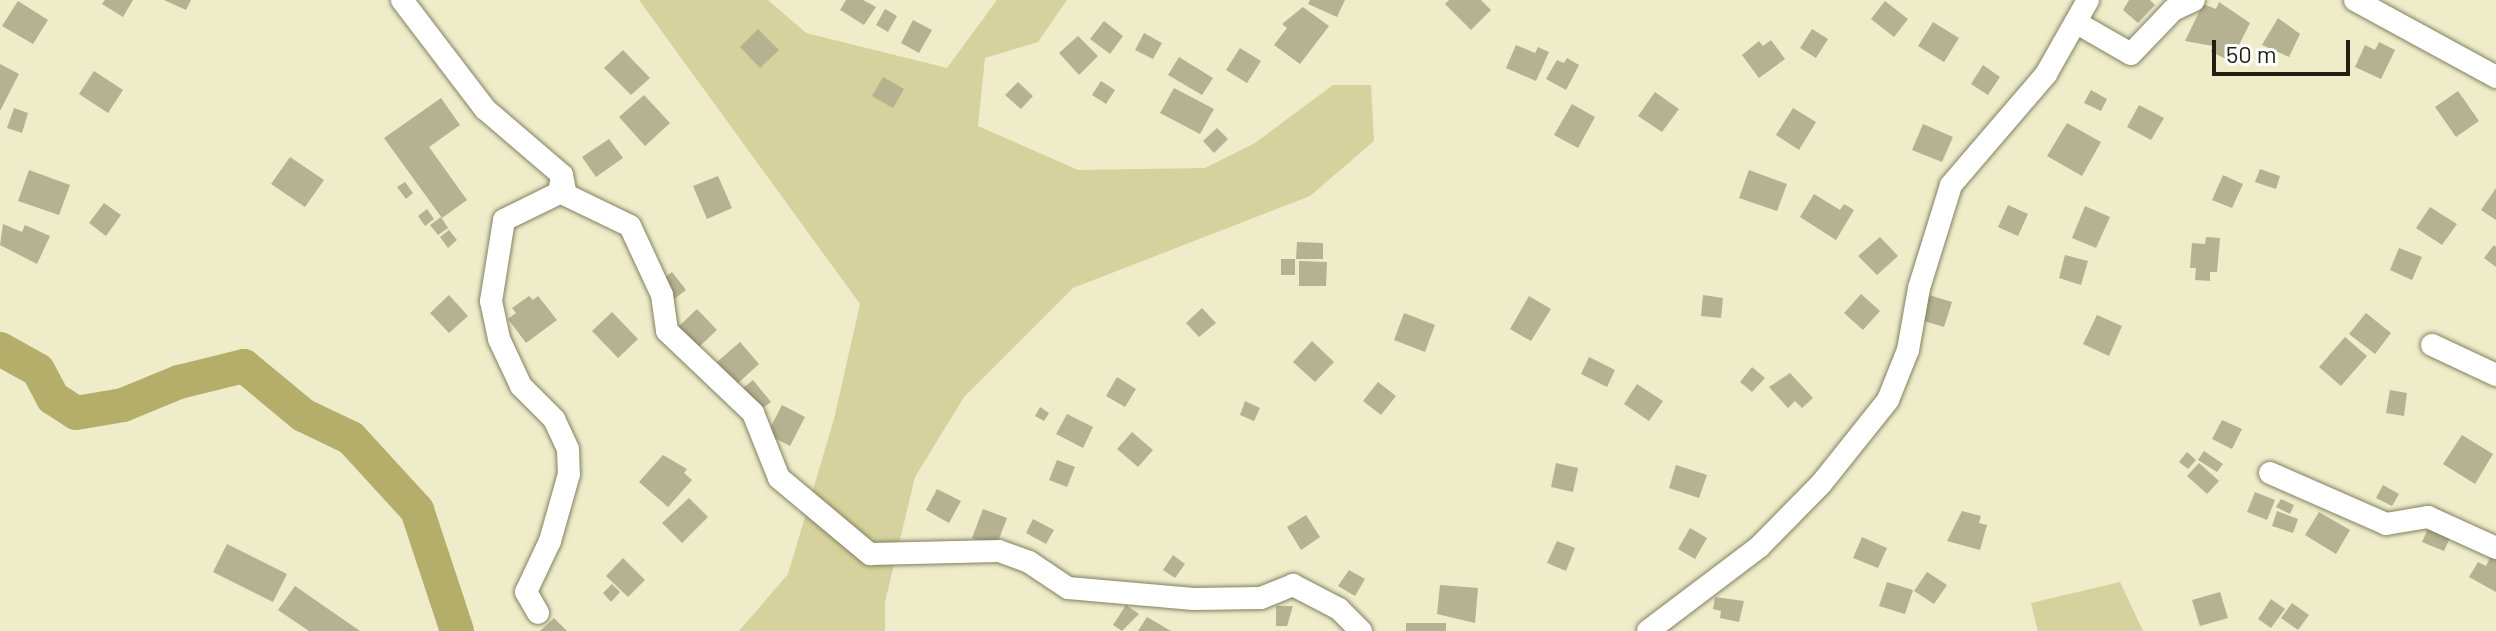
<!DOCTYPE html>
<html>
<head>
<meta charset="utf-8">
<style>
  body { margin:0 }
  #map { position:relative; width:2496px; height:631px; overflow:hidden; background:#eeecc9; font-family:Barlow,sans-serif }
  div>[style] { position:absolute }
  .green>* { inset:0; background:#d6d29d }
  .river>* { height:34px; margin:-17px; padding:0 17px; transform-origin:17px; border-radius:17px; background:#b4ae6a }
  .building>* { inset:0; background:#b4b291 }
  .roads { filter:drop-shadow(0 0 2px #838061) drop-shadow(0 0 2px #838061) }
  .minor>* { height:22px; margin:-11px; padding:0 11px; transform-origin:11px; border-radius:11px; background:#fff }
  span { translate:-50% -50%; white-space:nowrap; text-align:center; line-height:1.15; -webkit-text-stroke:8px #fff; paint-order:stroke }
  .scale { position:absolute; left:2212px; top:40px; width:138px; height:36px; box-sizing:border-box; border:4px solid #201f12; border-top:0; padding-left:10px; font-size:24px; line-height:28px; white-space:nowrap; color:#201f12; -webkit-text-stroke:6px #fff; paint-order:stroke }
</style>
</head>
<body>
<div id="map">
  <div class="green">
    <div style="clip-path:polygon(639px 0,768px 0,806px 33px,947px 68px,997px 0,1067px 0,1038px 42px,985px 58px,978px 126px,1078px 170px,1205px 168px,1255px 143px,1333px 85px,1371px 85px,1374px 141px,1310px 196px,1073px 288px,964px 397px,915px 477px,885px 602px,885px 631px,739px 631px,788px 574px,834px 419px,860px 304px)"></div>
    <div style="clip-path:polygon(2120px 582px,2143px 631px,2038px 631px,2031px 603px)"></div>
  </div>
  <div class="river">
    <div style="left:0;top:349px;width:43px;rotate:28.9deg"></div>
    <div style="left:38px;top:370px;width:32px;rotate:62deg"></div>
    <div style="left:53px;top:398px;width:27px;rotate:33deg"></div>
    <div style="left:76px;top:413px;width:48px;rotate:-9.7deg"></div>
    <div style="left:123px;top:405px;width:61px;rotate:-22.3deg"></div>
    <div style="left:179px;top:382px;width:67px;rotate:-13.8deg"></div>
    <div style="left:244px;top:366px;width:77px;rotate:39.7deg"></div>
    <div style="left:303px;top:415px;width:53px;rotate:25.6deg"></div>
    <div style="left:351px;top:438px;width:98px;rotate:47.5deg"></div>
    <div style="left:417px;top:510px;width:127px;rotate:71.7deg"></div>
  </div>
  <div class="building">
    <div style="clip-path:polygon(105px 0,133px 0,123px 17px,102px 4px)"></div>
    <div style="clip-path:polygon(164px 0,191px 0,186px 10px)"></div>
    <div style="clip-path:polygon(846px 0,863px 0,876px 7px,864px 25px,840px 10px)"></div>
    <div style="clip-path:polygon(1310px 0,1345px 0,1337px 17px,1308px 4px)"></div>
    <div style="clip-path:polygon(1449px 0,1481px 0,1491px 10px,1471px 30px,1445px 4px)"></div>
    <div style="clip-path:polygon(2129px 0,2150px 0,2155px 5px,2138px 23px,2123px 10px)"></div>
    <div style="clip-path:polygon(18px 1px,48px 20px,33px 44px,2px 26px)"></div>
    <div style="clip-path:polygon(1885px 1px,1908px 19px,1894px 37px,1871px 19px)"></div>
    <div style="clip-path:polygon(2219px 2px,2250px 23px,2231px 61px,2211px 52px,2213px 46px,2185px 41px,2203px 4px,2216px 9px)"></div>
    <div style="clip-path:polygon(1303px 7px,1329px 26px,1300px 64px,1274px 45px,1287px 28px,1282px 24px)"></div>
    <div style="clip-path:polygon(885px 9px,897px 16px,888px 32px,876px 25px)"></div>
    <div style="clip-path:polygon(2278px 18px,2300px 34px,2289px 57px,2262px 45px)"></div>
    <div style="clip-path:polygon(913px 20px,932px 30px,919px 53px,901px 43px)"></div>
    <div style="clip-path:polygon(1104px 21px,1123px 36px,1110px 54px,1090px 39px)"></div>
    <div style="clip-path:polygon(1933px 22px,1959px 38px,1944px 62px,1918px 46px)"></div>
    <div style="clip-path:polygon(758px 29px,779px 50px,760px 68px,740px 47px)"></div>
    <div style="clip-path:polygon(1812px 29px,1828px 39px,1816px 58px,1800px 48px)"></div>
    <div style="clip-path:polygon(1144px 33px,1162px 43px,1153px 59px,1135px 50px)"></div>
    <div style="clip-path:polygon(1078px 36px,1098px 56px,1079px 75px,1059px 53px)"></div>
    <div style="clip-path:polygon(1771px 40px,1785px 59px,1759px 78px,1742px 55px,1759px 41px,1763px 46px)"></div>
    <div style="clip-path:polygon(2379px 42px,2395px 50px,2381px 79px,2355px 67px,2365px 45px,2375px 50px)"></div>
    <div style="clip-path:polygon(1516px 45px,1535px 53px,1538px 47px,1549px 52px,1536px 81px,1506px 68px)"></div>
    <div style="clip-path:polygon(1240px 48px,1261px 61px,1247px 83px,1226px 70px)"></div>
    <div style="clip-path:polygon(623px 50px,650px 78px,631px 95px,604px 68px)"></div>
    <div style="clip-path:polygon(1179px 57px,1213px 78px,1202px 95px,1168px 75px)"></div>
    <div style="clip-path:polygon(1567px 58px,1579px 65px,1566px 90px,1546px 79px,1557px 60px,1564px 63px)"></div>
    <div style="clip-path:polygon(0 64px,19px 74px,0 111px)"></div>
    <div style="clip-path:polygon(1983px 65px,2000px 77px,1988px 95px,1971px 84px)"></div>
    <div style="clip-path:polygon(94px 71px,123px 90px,108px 113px,79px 94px)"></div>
    <div style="clip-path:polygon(883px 77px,904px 89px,893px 108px,872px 96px)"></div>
    <div style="clip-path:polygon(1101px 81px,1115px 90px,1106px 104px,1092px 95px)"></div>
    <div style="clip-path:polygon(1018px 82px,1033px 96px,1021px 109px,1005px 95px)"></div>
    <div style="clip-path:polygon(1174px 88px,1214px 109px,1200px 134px,1160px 113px)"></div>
    <div style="clip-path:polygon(2091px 90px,2107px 99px,2101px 111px,2084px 103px)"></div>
    <div style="clip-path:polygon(2458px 91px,2479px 121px,2456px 137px,2435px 107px)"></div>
    <div style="clip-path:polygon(1655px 92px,1679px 109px,1662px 132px,1638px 116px)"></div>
    <div style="clip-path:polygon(644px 95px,670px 123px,645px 146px,619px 117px)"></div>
    <div style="clip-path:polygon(441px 98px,460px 125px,429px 147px,467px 200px,442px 218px,384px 138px)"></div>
    <div style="clip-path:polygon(1572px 104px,1595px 117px,1578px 148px,1554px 135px)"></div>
    <div style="clip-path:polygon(2139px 105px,2164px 118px,2151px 140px,2127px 127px)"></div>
    <div style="clip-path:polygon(14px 108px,28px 113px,22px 133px,7px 128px)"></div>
    <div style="clip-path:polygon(1793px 108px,1816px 122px,1799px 150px,1776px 135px)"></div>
    <div style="clip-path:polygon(2067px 123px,2101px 142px,2082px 176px,2047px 156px)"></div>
    <div style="clip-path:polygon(1923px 124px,1953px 137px,1942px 162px,1912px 150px)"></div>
    <div style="clip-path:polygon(1217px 128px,1228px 139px,1214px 153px,1203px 141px)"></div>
    <div style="clip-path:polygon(609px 139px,623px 158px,596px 177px,582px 157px)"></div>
    <div style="clip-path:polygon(290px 157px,324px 180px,305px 207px,271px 184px)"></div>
    <div style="clip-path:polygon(2260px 169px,2280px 176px,2276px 189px,2255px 182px)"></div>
    <div style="clip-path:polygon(29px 170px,70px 185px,59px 215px,18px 201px)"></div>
    <div style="clip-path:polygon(1749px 170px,1787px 184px,1777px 211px,1739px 198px)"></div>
    <div style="clip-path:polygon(2223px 175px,2243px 184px,2232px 208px,2212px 200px)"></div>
    <div style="clip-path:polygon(718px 176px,732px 208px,707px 219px,693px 186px)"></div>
    <div style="clip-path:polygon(405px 182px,413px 193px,406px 199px,397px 187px)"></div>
    <div style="clip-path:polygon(2496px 188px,2496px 220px,2481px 210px)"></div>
    <div style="clip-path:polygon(1814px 194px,1840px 210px,1844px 204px,1854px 210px,1836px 240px,1800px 217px)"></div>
    <div style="clip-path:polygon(104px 203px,121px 215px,106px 236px,89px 223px)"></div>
    <div style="clip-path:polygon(2008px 205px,2028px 214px,2018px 236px,1998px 227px)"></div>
    <div style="clip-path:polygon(2085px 206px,2110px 217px,2096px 248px,2072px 238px)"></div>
    <div style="clip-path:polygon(2430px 207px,2457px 224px,2442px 245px,2416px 228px)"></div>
    <div style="clip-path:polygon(427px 209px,434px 219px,425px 226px,418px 216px)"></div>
    <div style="clip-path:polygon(441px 217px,448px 228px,438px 235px,430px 225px)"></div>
    <div style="clip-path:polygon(3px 224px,22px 232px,25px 225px,50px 236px,37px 264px,0 245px)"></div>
    <div style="clip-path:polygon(449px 230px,457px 240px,448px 248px,440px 237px)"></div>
    <div style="clip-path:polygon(1880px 237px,1898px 256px,1877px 275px,1858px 256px)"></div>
    <div style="clip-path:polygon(2206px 237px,2220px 238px,2217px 272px,2210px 272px,2210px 281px,2195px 280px,2196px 268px,2190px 268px,2192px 243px,2205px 244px)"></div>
    <div style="clip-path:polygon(1297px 242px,1323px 243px,1323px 259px,1296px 259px)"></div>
    <div style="clip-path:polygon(2494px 245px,2496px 247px,2496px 267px,2484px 258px)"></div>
    <div style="clip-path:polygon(2399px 248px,2422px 257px,2412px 280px,2390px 270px)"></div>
    <div style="clip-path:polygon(2065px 255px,2088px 261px,2081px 285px,2059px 278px)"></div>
    <div style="clip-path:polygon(1281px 259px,1295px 259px,1295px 275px,1281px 275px)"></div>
    <div style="clip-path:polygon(1299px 261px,1327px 262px,1326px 286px,1299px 286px)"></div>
    <div style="clip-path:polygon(672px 272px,686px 290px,669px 303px,655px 285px)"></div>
    <div style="clip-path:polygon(1861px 294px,1880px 311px,1863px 330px,1844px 313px)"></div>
    <div style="clip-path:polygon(449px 295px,468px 316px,449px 333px,430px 313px)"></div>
    <div style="clip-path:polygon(1703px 295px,1723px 298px,1721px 318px,1701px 316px)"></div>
    <div style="clip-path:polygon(1929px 295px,1952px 302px,1944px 327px,1921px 320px)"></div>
    <div style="clip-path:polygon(529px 296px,533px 300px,538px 296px,557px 320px,526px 343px,508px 319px,516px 313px,512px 308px)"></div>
    <div style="clip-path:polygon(1529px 296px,1551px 309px,1531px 341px,1510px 329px)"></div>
    <div style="clip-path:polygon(1202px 308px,1216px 323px,1199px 337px,1186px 323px)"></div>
    <div style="clip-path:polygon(697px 309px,717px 330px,687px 358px,677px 328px)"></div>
    <div style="clip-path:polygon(612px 312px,638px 339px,618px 358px,592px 331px)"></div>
    <div style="clip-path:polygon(1404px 313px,1435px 325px,1425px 352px,1394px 340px)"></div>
    <div style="clip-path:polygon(2366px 313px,2391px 333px,2375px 354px,2349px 334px)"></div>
    <div style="clip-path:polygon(2097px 315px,2122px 326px,2109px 356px,2083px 344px)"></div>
    <div style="clip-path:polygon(2345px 337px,2367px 356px,2341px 386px,2319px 367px)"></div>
    <div style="clip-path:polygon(1312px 341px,1334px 362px,1315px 382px,1293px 362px)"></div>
    <div style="clip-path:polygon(740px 342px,759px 364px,737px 384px,717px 362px)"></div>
    <div style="clip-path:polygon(1589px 357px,1615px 370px,1607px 387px,1581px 374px)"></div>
    <div style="clip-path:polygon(1752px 367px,1765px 378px,1752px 392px,1740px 382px)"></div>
    <div style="clip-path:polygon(1790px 373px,1813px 398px,1802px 408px,1795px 401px,1788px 408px,1769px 387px)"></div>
    <div style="clip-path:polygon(1117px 377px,1136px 389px,1125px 407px,1106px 396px)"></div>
    <div style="clip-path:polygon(753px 380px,771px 402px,750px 417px,733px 396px)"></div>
    <div style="clip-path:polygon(1378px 382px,1396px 396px,1381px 415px,1363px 401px)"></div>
    <div style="clip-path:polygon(1637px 384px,1663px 401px,1649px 421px,1624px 404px)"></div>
    <div style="clip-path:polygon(2390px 390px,2407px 393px,2404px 416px,2386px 413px)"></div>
    <div style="clip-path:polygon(1245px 401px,1260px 408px,1254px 421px,1240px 415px)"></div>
    <div style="clip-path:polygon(782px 405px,805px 417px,790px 446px,767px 434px)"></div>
    <div style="clip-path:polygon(1040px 407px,1049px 413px,1044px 421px,1035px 416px)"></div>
    <div style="clip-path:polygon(1067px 414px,1093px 427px,1083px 448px,1056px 434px)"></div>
    <div style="clip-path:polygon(2222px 420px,2242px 429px,2232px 449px,2212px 439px)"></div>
    <div style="clip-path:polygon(1132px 432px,1153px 450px,1138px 467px,1117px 449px)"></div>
    <div style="clip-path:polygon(2462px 435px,2493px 454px,2475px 484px,2443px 464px)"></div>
    <div style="clip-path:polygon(2204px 451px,2223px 464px,2217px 472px,2198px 460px)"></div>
    <div style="clip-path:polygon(2187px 452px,2196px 460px,2188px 469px,2179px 462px)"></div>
    <div style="clip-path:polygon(663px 455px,687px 469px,684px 473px,692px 480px,668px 507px,639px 482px)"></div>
    <div style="clip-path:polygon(1057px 460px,1075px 467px,1067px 487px,1049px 480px)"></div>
    <div style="clip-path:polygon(1556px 463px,1578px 468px,1573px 492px,1551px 487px)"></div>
    <div style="clip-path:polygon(2199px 463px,2219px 481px,2207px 494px,2187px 476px)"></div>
    <div style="clip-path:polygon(1676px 465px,1707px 475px,1699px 498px,1669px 488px)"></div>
    <div style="clip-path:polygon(2383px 485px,2399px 494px,2392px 506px,2376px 498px)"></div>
    <div style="clip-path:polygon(937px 489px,961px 501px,949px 523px,926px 510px)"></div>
    <div style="clip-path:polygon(2255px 492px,2275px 500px,2267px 520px,2247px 512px)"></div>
    <div style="clip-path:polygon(689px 498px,708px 517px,682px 543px,662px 523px)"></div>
    <div style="clip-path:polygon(2281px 499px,2294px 505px,2290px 514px,2276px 507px)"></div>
    <div style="clip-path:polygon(983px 509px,1007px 518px,996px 547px,972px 538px)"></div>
    <div style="clip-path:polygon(1962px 511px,1981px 516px,1979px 523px,1987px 525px,1980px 550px,1947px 541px)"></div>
    <div style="clip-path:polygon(2277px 511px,2298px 519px,2293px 533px,2272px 526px)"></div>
    <div style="clip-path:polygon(2319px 512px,2350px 530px,2336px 554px,2305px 535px)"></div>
    <div style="clip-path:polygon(1306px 515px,1320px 537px,1301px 550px,1287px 527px)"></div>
    <div style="clip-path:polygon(1033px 519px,1054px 530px,1046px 544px,1026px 533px)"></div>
    <div style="clip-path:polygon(2431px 522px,2453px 531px,2444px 551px,2422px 542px)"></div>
    <div style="clip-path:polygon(1690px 528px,1707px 538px,1695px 559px,1678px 549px)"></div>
    <div style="clip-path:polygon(1862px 537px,1887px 548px,1878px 568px,1853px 558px)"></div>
    <div style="clip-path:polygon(1557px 541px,1575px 548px,1566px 571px,1547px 563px)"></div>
    <div style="clip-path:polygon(227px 544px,287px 574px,273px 602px,213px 572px)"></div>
    <div style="clip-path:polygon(2493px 552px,2496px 554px,2496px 592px,2469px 577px,2478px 562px,2486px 566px)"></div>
    <div style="clip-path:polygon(1173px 555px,1185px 564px,1175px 578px,1163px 570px)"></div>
    <div style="clip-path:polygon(623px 558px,645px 580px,628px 597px,606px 576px)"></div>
    <div style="clip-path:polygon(1349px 570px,1365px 579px,1355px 596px,1338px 586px)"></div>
    <div style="clip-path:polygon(1927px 572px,1947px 585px,1934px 604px,1914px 591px)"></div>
    <div style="clip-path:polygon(1887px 582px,1913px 590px,1905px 614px,1879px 606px)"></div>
    <div style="clip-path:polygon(612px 584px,620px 592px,611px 602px,603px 593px)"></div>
    <div style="clip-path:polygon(1440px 585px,1478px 588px,1475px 623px,1437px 614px)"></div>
    <div style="clip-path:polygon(295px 586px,360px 631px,309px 631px,278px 610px)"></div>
    <div style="clip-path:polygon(2220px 592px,2228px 618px,2200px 626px,2192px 600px)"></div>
    <div style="clip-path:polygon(1715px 597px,1744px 601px,1739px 622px,1720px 618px,1721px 611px,1713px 609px)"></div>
    <div style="clip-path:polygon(2271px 599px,2285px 609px,2271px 628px,2258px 619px)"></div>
    <div style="clip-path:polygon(2292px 603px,2309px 615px,2298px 630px,2281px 618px)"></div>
    <div style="clip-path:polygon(1126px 605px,1139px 614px,1122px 631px,1113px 625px)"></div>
    <div style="clip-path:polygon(1276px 606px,1293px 606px,1287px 626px,1276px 626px)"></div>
    <div style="clip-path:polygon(1147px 617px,1171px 631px,1138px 631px)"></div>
    <div style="clip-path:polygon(554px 618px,567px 631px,540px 631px)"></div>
    <div style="clip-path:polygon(1406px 623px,1446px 623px,1446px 631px,1406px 631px)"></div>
  </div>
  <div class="roads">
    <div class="minor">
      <div style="left:402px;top:0;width:137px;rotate:52.7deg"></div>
      <div style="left:485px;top:109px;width:101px;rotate:40.6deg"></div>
      <div style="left:562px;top:175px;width:18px;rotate:99deg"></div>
      <div style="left:559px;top:193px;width:61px;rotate:153.9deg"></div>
      <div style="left:504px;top:220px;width:82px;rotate:99.1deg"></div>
      <div style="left:491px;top:301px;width:39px;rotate:78deg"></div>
      <div style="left:499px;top:339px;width:52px;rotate:64.9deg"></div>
      <div style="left:521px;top:386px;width:47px;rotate:45deg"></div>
      <div style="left:554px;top:419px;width:33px;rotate:65deg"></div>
      <div style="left:568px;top:449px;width:25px;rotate:88deg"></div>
      <div style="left:569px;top:474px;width:70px;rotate:105.8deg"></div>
      <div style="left:550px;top:541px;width:56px;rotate:115.2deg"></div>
      <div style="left:526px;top:592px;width:24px;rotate:60deg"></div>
      <div style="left:2355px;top:0;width:161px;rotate:28.6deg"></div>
      <div style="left:2077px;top:23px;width:62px;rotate:29.9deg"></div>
      <div style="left:2131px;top:54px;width:61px;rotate:-46.3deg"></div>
      <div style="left:2173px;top:10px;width:23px;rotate:-25deg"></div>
      <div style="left:562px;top:175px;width:20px;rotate:79deg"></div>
      <div style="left:566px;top:195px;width:71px;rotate:25.8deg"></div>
      <div style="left:630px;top:226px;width:76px;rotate:65.1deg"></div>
      <div style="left:662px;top:295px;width:36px;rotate:82deg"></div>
      <div style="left:667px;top:331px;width:119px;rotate:43.6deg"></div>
      <div style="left:753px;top:413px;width:70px;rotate:68.2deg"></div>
      <div style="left:779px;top:478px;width:119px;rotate:39.9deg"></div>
      <div style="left:870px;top:554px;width:129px;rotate:-1.3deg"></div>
      <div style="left:999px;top:551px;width:32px;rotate:20deg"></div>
      <div style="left:1029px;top:562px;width:47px;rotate:33.7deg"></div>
      <div style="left:1068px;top:588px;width:126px;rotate:5deg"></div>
      <div style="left:1194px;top:599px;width:67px;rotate:-0.9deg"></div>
      <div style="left:1261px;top:598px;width:35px;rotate:-22deg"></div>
      <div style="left:1293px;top:585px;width:52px;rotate:27.6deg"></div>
      <div style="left:1339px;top:609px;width:31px;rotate:45deg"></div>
      <div style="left:2432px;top:345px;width:71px;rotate:25.1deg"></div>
      <div style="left:2270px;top:473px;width:127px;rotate:23.7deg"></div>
      <div style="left:2386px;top:524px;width:43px;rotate:-9.5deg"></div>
      <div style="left:2428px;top:517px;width:75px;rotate:24.5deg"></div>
      <div style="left:1648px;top:631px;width:139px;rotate:-37.1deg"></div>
      <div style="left:1759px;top:547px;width:88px;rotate:-45.5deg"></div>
      <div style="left:1821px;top:484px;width:107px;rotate:-51.4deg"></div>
      <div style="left:1888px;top:400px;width:54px;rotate:-68.2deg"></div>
      <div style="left:1908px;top:350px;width:63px;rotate:-79.9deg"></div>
      <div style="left:1919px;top:288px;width:108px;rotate:-72.7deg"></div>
      <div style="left:1951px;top:185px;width:146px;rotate:-49.4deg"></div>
      <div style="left:2046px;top:74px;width:85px;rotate:-60.4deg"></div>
    </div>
  </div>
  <div class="scale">50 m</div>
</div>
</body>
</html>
